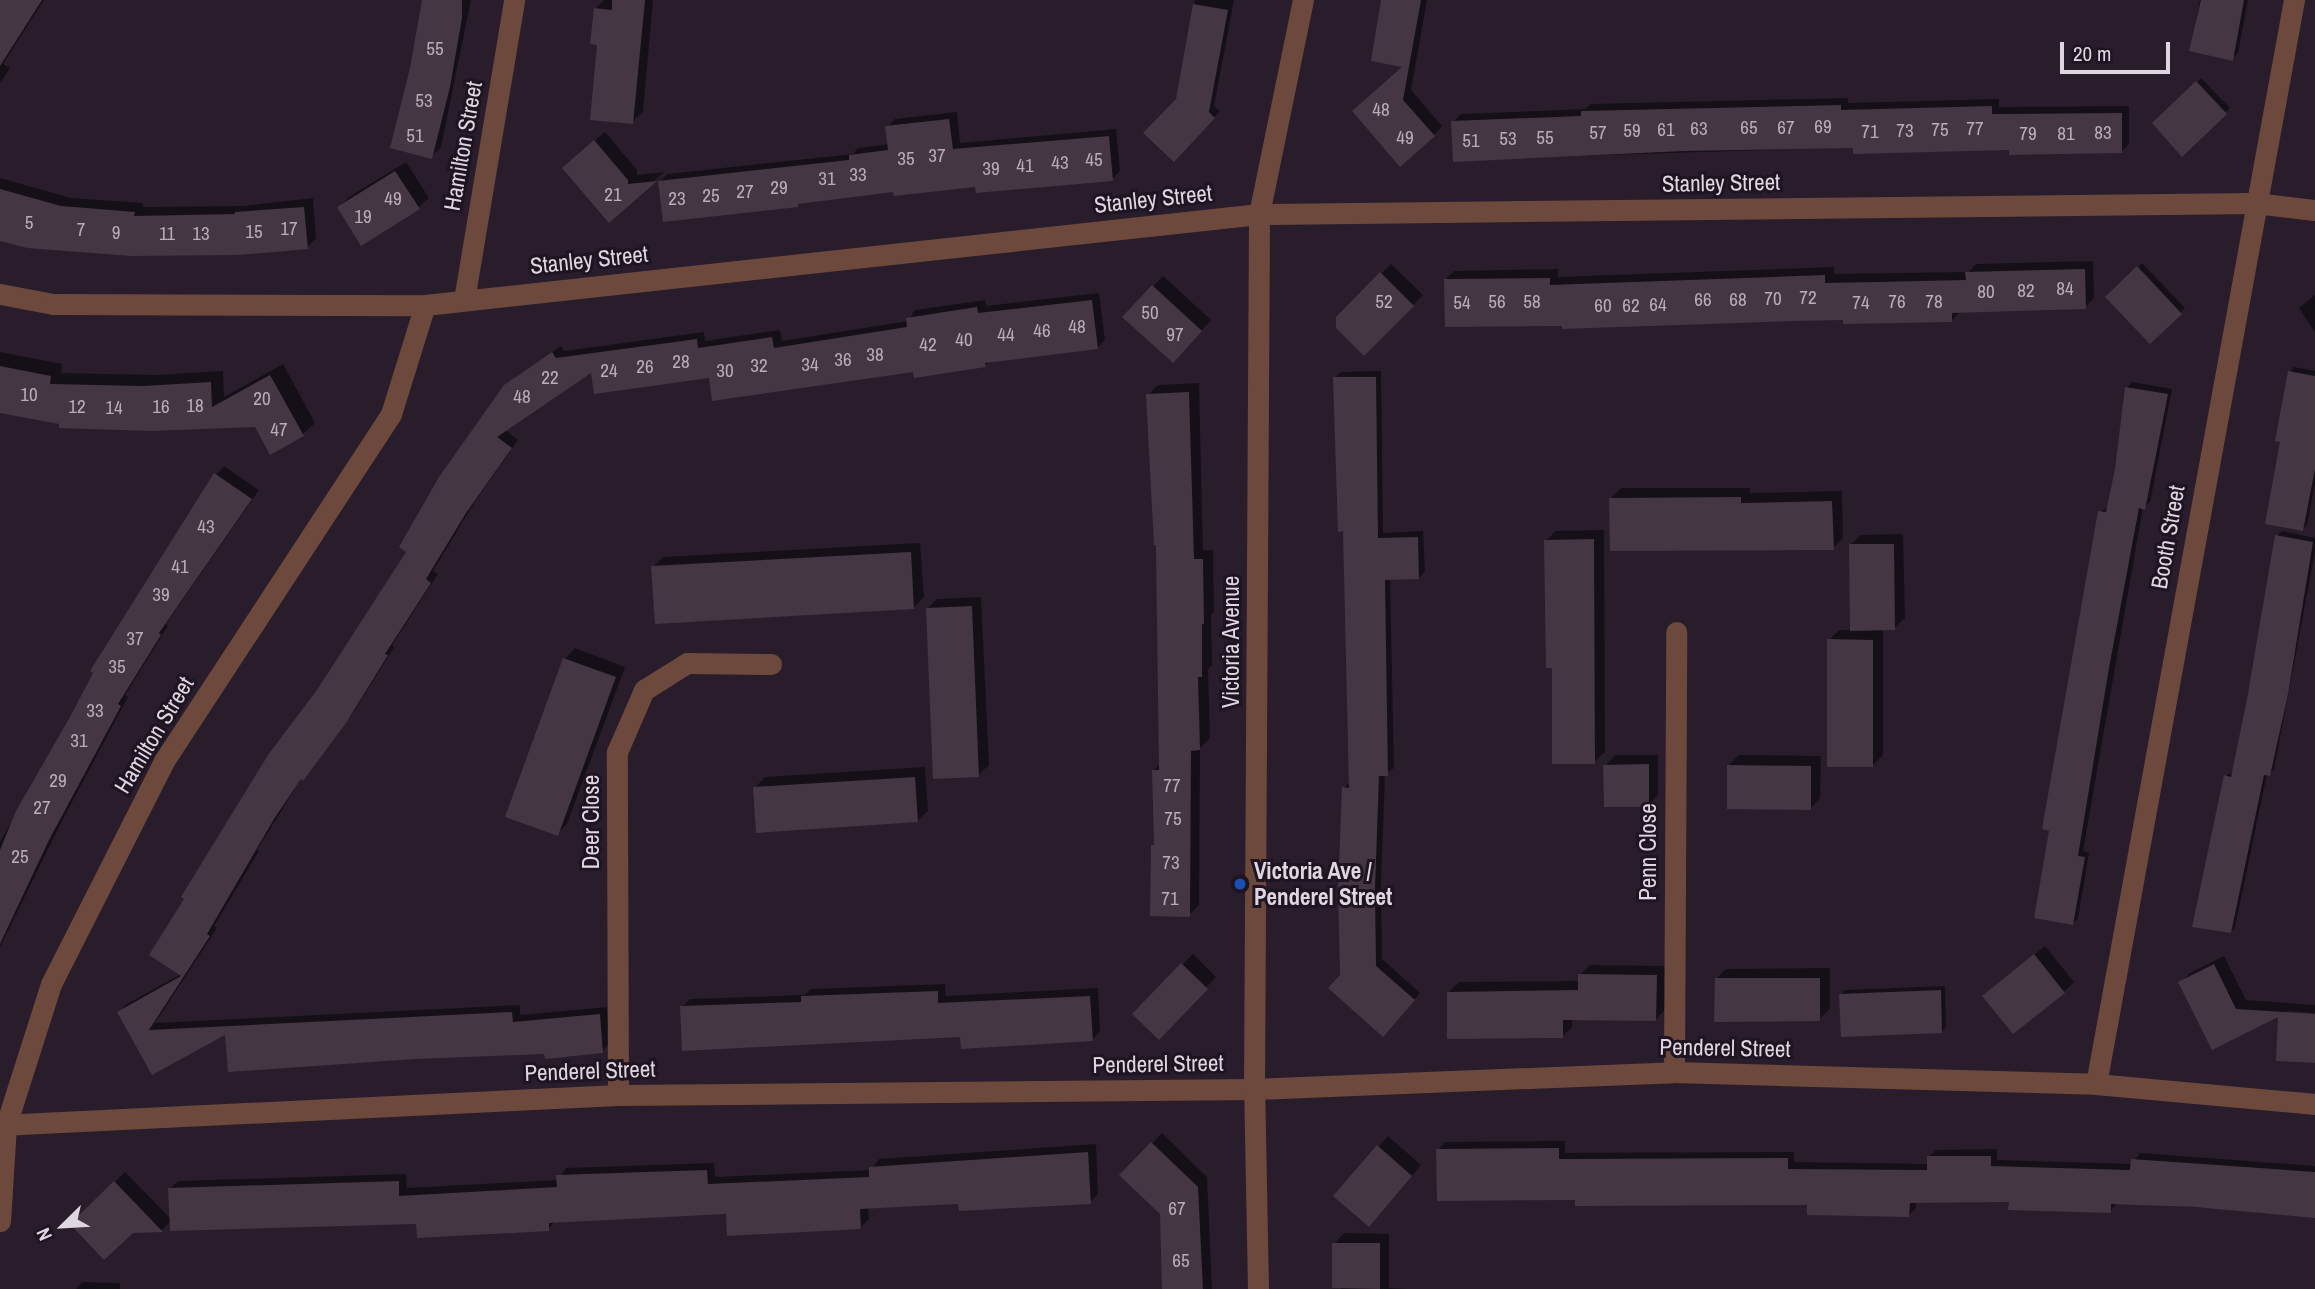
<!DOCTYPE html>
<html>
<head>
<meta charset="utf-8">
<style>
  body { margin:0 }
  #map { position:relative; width:2315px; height:1289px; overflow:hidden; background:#291d2c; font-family:"Archivo Narrow",sans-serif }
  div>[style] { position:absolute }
  .shadow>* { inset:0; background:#0007 }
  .building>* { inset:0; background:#453644 }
  .street>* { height:21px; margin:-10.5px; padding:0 10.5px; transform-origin:10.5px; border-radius:10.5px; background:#6d493d }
  .dots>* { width:19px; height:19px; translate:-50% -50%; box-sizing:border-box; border:4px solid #1f1422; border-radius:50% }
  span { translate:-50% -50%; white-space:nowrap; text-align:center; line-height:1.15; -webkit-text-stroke:6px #1f1422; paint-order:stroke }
  .number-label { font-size:19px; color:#b8aeb9 }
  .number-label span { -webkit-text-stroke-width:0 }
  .street-label { font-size:23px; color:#ded6e0 }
  .poi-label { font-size:23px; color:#ded6e0; font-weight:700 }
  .left { translate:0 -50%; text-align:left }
  .north { position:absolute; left:28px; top:1191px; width:70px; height:70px; -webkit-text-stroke:5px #1f1422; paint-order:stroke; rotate:246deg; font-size:19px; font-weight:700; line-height:28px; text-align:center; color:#ded6e0 }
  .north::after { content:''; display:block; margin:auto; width:24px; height:32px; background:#ded6e0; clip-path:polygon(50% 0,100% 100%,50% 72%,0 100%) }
  .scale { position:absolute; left:2060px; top:42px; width:110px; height:32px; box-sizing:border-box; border:4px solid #ded6e0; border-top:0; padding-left:9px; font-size:21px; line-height:24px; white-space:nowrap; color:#ded6e0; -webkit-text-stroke:5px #1f1422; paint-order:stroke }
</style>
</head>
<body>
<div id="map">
  <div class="shadow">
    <div style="clip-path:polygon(0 0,44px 0,3px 64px,10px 68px,0 83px)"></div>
    <div style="clip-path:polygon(423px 0,471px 0,441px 147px,431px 157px)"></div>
    <div style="clip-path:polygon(604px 0,653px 0,643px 112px,632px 122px,599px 43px,595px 9px)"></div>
    <div style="clip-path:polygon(1195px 0,1234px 0,1214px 106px,1220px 111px,1174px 159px,1177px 100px)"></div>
    <div style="clip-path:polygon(1384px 0,1427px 0,1411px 90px,1442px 126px,1434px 135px,1354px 111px,1405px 66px)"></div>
    <div style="clip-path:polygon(2200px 0,2248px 0,2238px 53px,2232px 59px,2191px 50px)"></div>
    <div style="clip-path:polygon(2201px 78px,2230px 108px,2183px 154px,2154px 123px)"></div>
    <div style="clip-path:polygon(1848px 98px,1848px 103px,1999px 99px,1999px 107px,2129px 106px,2129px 144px,2122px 151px,1855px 147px,1455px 160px,1453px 122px,1461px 114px,1585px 109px,1590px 104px)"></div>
    <div style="clip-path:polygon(957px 112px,960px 143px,1116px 129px,1120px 171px,1112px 179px,895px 191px,801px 202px,797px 205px,660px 181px,668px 174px,853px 154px,858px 148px,889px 144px,887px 127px,895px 119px)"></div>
    <div style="clip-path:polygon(605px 132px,637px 170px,637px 175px,664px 172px,610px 220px,574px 158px)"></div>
    <div style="clip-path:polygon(406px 162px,429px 198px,418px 208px,339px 207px,349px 197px)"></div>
    <div style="clip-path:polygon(0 178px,71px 198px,143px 203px,143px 207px,243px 206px,313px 198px,316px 238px,307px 248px,0 239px)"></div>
    <div style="clip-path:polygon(2093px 261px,2094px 298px,2085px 307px,1961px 311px,1951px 321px,1845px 319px,1563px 324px,1445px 280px,1454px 271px,1558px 269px,1558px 277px,1834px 267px,1834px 274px,1969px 272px,1976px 264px)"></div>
    <div style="clip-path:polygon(2142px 263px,2185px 308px,2150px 342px,2107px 297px)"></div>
    <div style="clip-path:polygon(1391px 264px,1423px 295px,1364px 354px,1337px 317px)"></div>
    <div style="clip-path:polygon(1163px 276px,1211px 320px,1183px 351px,1125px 317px)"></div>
    <div style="clip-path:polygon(1099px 293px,1105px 340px,1097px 348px,990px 361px,985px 366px,915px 370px,710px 376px,592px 370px,505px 430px,518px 440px,474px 503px,433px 571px,438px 574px,392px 645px,394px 647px,353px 713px,301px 779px,257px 850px,259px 851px,214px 926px,217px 928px,155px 1023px,520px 1005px,520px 1015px,607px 1007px,610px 1043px,602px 1051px,546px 1052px,227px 1032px,152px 1073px,119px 1012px,127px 1004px,181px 974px,319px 691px,409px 551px,506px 386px,514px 378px,561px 346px,564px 351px,704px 332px,705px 341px,780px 330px,782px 341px,908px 321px,915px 310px,985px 300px,986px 306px)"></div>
    <div style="clip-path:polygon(2315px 295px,2315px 332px,2299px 308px)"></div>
    <div style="clip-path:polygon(0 352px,62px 364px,61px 373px,156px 375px,223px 371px,224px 397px,283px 364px,315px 423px,303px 434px,271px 452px,256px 425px,60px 423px,0 411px)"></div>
    <div style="clip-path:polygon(2294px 367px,2315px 371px,2315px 484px,2307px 525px,2302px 530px,2282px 440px,2290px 372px)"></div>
    <div style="clip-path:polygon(1381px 371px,1383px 533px,1423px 531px,1425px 571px,1419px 578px,1390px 579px,1394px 768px,1385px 774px,1381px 882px,1382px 959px,1420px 993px,1389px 1028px,1342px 975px,1344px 788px,1351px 781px,1345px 530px,1335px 378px,1341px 372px)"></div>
    <div style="clip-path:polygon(2132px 382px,2172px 389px,2150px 502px,2143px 507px,2083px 851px,2089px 853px,2078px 918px,2073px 923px,2100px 512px,2109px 507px,2125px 425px,2127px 388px)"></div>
    <div style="clip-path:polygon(1199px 383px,1203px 550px,1213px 550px,1214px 612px,1211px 615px,1212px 665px,1208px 669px,1210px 738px,1200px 748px,1199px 905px,1189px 915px,1153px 846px,1155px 843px,1154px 770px,1161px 763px,1158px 543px,1148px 395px,1158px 385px)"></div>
    <div style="clip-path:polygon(224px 466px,259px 490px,166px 624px,168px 626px,125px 695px,128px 697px,63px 819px,0 947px,0 842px,216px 475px)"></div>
    <div style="clip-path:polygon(1621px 488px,1750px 488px,1750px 493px,1842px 491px,1843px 538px,1833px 548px,1611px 498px)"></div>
    <div style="clip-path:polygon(1604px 530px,1605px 752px,1594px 762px,1553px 666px,1545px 541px,1556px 531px)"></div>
    <div style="clip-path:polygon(2282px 531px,2315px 538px,2315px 552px,2274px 770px,2267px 774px,2235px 927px,2230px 932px,2225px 776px,2234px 772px,2277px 536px)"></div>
    <div style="clip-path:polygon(1903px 534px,1905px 618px,1894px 628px,1883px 629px,1883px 755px,1873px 765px,1829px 640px,1839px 630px,1851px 630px,1850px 545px,1861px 535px)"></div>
    <div style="clip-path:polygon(920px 543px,924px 597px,914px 607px,653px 567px,663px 557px)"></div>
    <div style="clip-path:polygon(981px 597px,989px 765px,978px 775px,927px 609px,937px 599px)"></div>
    <div style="clip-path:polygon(575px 648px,625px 667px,567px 824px,557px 834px,508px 816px,565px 659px)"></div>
    <div style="clip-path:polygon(1615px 755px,1658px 755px,1658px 795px,1648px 805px,1605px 766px)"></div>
    <div style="clip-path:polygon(1739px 755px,1821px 756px,1820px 798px,1810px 809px,1729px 765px)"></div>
    <div style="clip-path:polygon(925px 767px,928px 811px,917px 821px,755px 788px,765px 777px)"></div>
    <div style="clip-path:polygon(2045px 946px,2074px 982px,2064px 992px,1984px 996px)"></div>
    <div style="clip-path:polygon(1193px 954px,1216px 977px,1159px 1038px,1134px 1014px)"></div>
    <div style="clip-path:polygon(2224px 956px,2246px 1000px,2315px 1005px,2315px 1013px,2287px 1011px,2287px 1014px,2315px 1016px,2315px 1062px,2280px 1014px,2213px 1048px,2180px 983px,2190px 973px)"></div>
    <div style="clip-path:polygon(1590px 965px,1666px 966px,1666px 1009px,1656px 1019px,1572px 1019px,1572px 1027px,1562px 1037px,1449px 992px,1459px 982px,1580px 981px,1580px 975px)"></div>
    <div style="clip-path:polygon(1830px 968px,1830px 1009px,1819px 1019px,1716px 979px,1726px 969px)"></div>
    <div style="clip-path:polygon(945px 984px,946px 996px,1098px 988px,1100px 1031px,1092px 1040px,962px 1035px,682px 1007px,690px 999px,805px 995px,811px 989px)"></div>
    <div style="clip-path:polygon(1945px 986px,1946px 1027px,1942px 1032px,1841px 995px,1845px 990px)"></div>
    <div style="clip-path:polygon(1162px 1133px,1207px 1177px,1212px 1289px,1163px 1289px,1162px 1213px,1122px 1175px)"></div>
    <div style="clip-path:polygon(1388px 1136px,1421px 1165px,1379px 1215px,1335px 1195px)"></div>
    <div style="clip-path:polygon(1565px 1141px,1565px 1153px,1794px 1152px,1794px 1162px,1929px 1164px,1928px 1157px,1936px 1150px,1997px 1149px,1997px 1160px,2132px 1164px,2140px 1153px,2315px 1166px,2315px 1214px,2117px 1203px,2110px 1212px,2011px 1200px,1916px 1201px,1916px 1208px,1909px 1215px,1809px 1203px,1577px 1198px,1438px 1150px,1445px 1142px)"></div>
    <div style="clip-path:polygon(1096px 1144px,1098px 1194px,1090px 1202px,960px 1203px,868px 1207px,869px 1219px,861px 1227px,728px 1212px,556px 1221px,548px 1229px,418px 1222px,171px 1221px,162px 1230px,132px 1231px,72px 1224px,125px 1172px,171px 1219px,170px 1189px,178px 1181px,406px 1174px,407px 1188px,558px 1180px,566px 1168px,714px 1163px,715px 1177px,871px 1170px,879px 1159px)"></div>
    <div style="clip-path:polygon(1344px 1233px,1389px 1234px,1389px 1288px,1406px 1289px,1341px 1289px,1334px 1244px)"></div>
    <div style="clip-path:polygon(82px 1282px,120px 1283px,120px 1289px,76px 1289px)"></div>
  </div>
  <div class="building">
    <div style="clip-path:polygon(0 0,42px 0,0 66px)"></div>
    <div style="clip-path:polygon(422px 0,462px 0,462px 18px,450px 87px,432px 159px,390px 148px,410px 68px)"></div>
    <div style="clip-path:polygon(612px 0,645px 0,633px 124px,590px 120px,597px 45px,590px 44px,594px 8px,612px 10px)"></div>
    <div style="clip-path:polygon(1381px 0,1421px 0,1403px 100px,1435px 136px,1400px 167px,1352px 111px,1402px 67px,1371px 61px)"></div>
    <div style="clip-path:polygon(2201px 0,2244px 0,2233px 61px,2189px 51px)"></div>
    <div style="clip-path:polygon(1193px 4px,1228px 10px,1209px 112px,1215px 118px,1174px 162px,1143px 133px,1176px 99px)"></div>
    <div style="clip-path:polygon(2196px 81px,2227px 114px,2182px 157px,2152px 123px)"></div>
    <div style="clip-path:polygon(1841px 105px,1841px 110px,1992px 106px,1992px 114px,2122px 113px,2122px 153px,2009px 155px,2009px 150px,1853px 154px,1853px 148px,1684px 151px,1453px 162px,1451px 121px,1581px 116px,1581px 111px)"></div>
    <div style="clip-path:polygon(949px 119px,953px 149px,1109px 136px,1113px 181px,976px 193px,975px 187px,894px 196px,893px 192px,798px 204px,798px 207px,663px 222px,658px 181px,849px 160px,849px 155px,888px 150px,885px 126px)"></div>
    <div style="clip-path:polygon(594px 140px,628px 180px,628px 184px,657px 181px,609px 223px,562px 168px)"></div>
    <div style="clip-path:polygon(395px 171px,420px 209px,361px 246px,337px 207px)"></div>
    <div style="clip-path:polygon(0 189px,61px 206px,135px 212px,134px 216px,235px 214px,235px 212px,304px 207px,308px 249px,238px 255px,131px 256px,27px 248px,0 241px)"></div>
    <div style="clip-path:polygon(2137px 266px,2182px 314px,2150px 344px,2105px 297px)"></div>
    <div style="clip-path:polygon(2085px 269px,2086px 309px,1952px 313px,1952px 322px,1843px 324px,1843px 320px,1791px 321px,1562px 329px,1562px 326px,1445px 327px,1444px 279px,1550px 278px,1550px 285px,1825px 275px,1825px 283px,1878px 282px,1966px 280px,1965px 272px)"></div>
    <div style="clip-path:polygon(1380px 272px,1414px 306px,1364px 356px,1336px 328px,1336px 317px)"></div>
    <div style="clip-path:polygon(1152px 285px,1202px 331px,1173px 363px,1122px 317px)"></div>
    <div style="clip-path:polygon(1092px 300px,1098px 349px,985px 363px,986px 367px,914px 378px,913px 372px,712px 401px,709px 378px,594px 394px,591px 373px,497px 437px,512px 448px,466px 513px,426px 579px,431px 583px,385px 654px,388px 655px,346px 723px,303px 781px,301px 779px,274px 819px,207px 934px,210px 936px,149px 1030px,512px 1012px,513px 1022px,600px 1014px,603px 1053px,545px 1059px,544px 1054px,415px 1059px,228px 1072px,225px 1035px,152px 1075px,117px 1012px,181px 976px,149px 955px,184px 899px,181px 897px,268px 755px,317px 690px,406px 552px,399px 547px,439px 477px,504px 385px,552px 352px,556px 358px,697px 339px,698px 348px,772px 337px,774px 348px,907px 327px,906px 318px,977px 307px,978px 313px)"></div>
    <div style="clip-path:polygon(0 366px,51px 376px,50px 384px,143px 386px,211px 382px,212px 407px,270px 375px,304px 436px,270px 455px,255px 427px,151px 431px,59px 428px,59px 424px,0 413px)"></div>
    <div style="clip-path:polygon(2288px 371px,2315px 376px,2315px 469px,2303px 531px,2265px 524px,2280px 442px,2275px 441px)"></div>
    <div style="clip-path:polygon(1333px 377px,1376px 377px,1378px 538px,1418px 537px,1419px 579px,1385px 580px,1388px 776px,1379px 776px,1375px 889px,1376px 966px,1415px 1000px,1383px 1037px,1328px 988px,1340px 975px,1338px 890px,1342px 787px,1349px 788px,1343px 531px,1338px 532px)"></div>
    <div style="clip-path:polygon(2125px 387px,2168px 394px,2145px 510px,2139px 508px,2109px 668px,2078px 856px,2085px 857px,2073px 925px,2034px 918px,2049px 831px,2042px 829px,2098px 511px,2106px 512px,2115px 469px)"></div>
    <div style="clip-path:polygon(1189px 392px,1194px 559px,1203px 559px,1204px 624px,1202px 624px,1202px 677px,1198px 677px,1200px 750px,1191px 751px,1190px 917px,1150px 916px,1151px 845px,1154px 845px,1152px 770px,1159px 770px,1156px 545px,1154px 545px,1146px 394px)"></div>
    <div style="clip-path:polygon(214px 473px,252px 499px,159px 633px,161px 635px,118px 704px,121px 706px,49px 840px,0 944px,0 850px,16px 811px,70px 717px,93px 673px,90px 671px)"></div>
    <div style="clip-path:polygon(1741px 497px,1741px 503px,1832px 501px,1834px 550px,1610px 551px,1609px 498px)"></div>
    <div style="clip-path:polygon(2275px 535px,2313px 542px,2288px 694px,2270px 776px,2264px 775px,2231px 933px,2192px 927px,2224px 775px,2231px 777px,2247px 699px)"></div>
    <div style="clip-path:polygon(1594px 539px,1595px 764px,1552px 764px,1552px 668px,1546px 668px,1544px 540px)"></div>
    <div style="clip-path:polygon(1849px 544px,1894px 544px,1895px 630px,1850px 631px)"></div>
    <div style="clip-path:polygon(911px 552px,914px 609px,655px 624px,651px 566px)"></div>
    <div style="clip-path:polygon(972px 606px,979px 777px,933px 779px,926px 608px)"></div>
    <div style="clip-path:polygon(1827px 639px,1873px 640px,1873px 767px,1827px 767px)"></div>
    <div style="clip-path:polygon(563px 658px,616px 677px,558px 836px,505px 817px)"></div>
    <div style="clip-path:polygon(1649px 764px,1649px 807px,1604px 807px,1603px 765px)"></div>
    <div style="clip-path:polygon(1727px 765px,1811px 766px,1811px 810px,1727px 809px)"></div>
    <div style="clip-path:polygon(915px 777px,918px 822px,756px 833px,753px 787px)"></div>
    <div style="clip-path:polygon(2034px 954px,2065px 993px,2013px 1034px,1982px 996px)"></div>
    <div style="clip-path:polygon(1181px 963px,1208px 989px,1159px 1040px,1132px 1014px)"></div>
    <div style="clip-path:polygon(2214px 964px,2236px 1009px,2315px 1014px,2315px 1063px,2276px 1061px,2278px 1017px,2212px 1050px,2178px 982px)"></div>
    <div style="clip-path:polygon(1578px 974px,1657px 975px,1656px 1021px,1563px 1020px,1563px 1038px,1447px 1039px,1447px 992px,1578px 990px)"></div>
    <div style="clip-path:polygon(1715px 978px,1820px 978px,1820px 1021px,1714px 1022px)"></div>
    <div style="clip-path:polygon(1941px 990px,1942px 1033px,1841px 1037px,1839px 994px)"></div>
    <div style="clip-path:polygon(938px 991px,938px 1003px,1090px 996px,1093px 1041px,961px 1049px,960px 1037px,682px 1051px,680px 1006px,801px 1002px,801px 996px)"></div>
    <div style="clip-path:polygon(1151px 1142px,1198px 1187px,1203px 1289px,1162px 1289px,1160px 1214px,1119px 1175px)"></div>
    <div style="clip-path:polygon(1377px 1145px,1412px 1176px,1369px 1227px,1333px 1196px)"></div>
    <div style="clip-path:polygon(1559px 1148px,1559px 1159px,1788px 1158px,1788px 1169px,1927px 1170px,1927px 1156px,1991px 1156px,1991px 1166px,2130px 1170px,2131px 1159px,2315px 1172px,2315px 1218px,2195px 1207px,2111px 1204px,2111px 1213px,2008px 1210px,2009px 1202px,1910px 1203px,1909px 1217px,1807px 1215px,1807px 1205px,1575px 1206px,1575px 1200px,1437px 1201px,1436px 1149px)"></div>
    <div style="clip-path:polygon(1088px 1152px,1091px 1204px,959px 1211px,958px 1204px,860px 1209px,861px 1229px,727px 1236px,726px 1214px,549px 1223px,549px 1231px,417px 1238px,416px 1224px,170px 1231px,168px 1188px,399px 1181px,399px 1196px,557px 1187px,556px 1175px,707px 1170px,708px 1184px,869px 1177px,869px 1167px)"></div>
    <div style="clip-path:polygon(114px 1181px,163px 1232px,133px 1233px,104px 1260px,70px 1224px)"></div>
    <div style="clip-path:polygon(1332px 1243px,1380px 1243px,1380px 1289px,1332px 1288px)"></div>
  </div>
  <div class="street">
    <div style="left:0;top:294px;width:54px;rotate:10.7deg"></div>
    <div style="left:53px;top:304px;width:372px;rotate:0.2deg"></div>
    <div style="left:425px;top:305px;width:839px;rotate:-6.23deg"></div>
    <div style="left:1259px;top:214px;width:996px;rotate:-0.63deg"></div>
    <div style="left:2255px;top:203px;width:60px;rotate:6.7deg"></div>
    <div style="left:464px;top:300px;width:304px;rotate:-80.5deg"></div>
    <div style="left:1674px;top:1072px;width:440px;rotate:-89.7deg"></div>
    <div style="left:2096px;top:1084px;width:1102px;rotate:-79.65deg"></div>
    <div style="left:618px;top:1095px;width:343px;rotate:-90.2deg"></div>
    <div style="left:617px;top:752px;width:68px;rotate:-66.5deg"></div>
    <div style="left:644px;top:690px;width:51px;rotate:-32.1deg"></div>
    <div style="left:687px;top:663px;width:84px;rotate:0.7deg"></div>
    <div style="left:0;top:1125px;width:619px;rotate:-2.78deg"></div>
    <div style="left:618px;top:1095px;width:636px;rotate:-0.54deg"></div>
    <div style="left:1254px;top:1089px;width:420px;rotate:-2.3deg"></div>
    <div style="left:1674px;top:1072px;width:422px;rotate:1.6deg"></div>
    <div style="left:2096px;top:1084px;width:220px;rotate:5.2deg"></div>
    <div style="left:0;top:1221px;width:96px;rotate:-86.4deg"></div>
    <div style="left:6px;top:1125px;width:148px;rotate:-72.3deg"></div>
    <div style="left:51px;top:984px;width:250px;rotate:-63.1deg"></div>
    <div style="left:164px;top:761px;width:415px;rotate:-56.8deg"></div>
    <div style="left:391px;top:414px;width:114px;rotate:-72.7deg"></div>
    <div style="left:1258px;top:1289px;width:200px;rotate:-91.1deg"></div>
    <div style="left:1254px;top:1089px;width:875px;rotate:-89.67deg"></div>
    <div style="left:1259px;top:214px;width:218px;rotate:-78.4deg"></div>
  </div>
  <div class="dots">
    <div style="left:1240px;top:884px;background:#1a4fb4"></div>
  </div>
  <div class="number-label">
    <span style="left:435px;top:49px">55</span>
    <span style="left:424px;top:101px">53</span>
    <span style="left:1381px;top:110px">48</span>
    <span style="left:1823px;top:127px">69</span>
    <span style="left:1749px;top:128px">65</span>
    <span style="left:1786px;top:128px">67</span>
    <span style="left:1699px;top:129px">63</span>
    <span style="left:1975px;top:129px">77</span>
    <span style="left:1666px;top:130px">61</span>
    <span style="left:1940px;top:130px">75</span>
    <span style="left:1632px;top:131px">59</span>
    <span style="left:1905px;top:131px">73</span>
    <span style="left:1870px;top:132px">71</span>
    <span style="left:1598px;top:133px">57</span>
    <span style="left:2103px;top:133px">83</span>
    <span style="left:2028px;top:134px">79</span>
    <span style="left:2066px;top:134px">81</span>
    <span style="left:415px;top:136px">51</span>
    <span style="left:1405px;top:138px">49</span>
    <span style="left:1545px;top:138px">55</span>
    <span style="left:1508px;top:139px">53</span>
    <span style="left:1471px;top:141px">51</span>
    <span style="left:937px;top:156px">37</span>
    <span style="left:906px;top:159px">35</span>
    <span style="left:1094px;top:160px">45</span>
    <span style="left:1060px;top:163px">43</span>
    <span style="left:1025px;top:166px">41</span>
    <span style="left:991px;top:169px">39</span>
    <span style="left:858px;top:175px">33</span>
    <span style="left:827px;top:179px">31</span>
    <span style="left:779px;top:188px">29</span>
    <span style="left:745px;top:192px">27</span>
    <span style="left:613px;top:195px">21</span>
    <span style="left:711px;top:196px">25</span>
    <span style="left:393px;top:199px">49</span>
    <span style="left:677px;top:199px">23</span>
    <span style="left:363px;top:217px">19</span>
    <span style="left:29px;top:223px">5</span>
    <span style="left:289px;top:229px">17</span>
    <span style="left:81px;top:230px">7</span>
    <span style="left:254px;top:232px">15</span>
    <span style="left:116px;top:233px">9</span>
    <span style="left:167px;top:234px">11</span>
    <span style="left:201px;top:234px">13</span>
    <span style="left:2065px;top:289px">84</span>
    <span style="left:2026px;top:291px">82</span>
    <span style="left:1986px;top:292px">80</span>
    <span style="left:1808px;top:298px">72</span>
    <span style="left:1773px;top:299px">70</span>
    <span style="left:1703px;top:300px">66</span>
    <span style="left:1738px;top:300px">68</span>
    <span style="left:1384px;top:302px">52</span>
    <span style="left:1497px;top:302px">56</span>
    <span style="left:1532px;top:302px">58</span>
    <span style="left:1897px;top:302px">76</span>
    <span style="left:1934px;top:302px">78</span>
    <span style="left:1462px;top:303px">54</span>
    <span style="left:1861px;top:303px">74</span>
    <span style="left:1658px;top:305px">64</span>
    <span style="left:1603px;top:306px">60</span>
    <span style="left:1631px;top:306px">62</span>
    <span style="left:1150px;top:313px">50</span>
    <span style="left:1077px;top:327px">48</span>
    <span style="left:1042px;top:331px">46</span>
    <span style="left:1006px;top:335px">44</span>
    <span style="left:1175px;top:335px">97</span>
    <span style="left:964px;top:340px">40</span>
    <span style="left:928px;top:345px">42</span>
    <span style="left:875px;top:355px">38</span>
    <span style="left:843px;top:360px">36</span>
    <span style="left:681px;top:362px">28</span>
    <span style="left:810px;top:365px">34</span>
    <span style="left:759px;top:366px">32</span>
    <span style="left:645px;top:367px">26</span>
    <span style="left:609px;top:371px">24</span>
    <span style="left:725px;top:371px">30</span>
    <span style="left:550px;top:378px">22</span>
    <span style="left:29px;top:395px">10</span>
    <span style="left:522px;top:397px">48</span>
    <span style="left:262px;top:399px">20</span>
    <span style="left:195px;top:406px">18</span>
    <span style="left:77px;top:407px">12</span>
    <span style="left:161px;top:407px">16</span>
    <span style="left:114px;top:408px">14</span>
    <span style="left:279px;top:430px">47</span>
    <span style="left:206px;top:527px">43</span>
    <span style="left:180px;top:567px">41</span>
    <span style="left:161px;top:595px">39</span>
    <span style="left:135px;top:639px">37</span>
    <span style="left:117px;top:667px">35</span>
    <span style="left:95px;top:711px">33</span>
    <span style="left:79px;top:741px">31</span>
    <span style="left:58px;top:781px">29</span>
    <span style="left:1172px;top:786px">77</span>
    <span style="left:42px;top:808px">27</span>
    <span style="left:1173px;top:819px">75</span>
    <span style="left:20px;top:857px">25</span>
    <span style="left:1171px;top:863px">73</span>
    <span style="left:1170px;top:899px">71</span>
    <span style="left:1177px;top:1209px">67</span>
    <span style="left:1181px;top:1261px">65</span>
  </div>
  <div class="street-label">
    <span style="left:463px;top:146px;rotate:-80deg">Hamilton Street</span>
    <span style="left:1721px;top:183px;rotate:-1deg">Stanley Street</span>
    <span style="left:1153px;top:199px;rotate:-6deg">Stanley Street</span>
    <span style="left:589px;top:260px;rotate:-6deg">Stanley Street</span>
    <span style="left:2168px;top:537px;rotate:-80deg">Booth Street</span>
    <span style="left:1231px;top:642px;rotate:-90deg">Victoria Avenue</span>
    <span style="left:154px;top:735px;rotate:-59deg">Hamilton Street</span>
    <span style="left:591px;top:822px;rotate:-90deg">Deer Close</span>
    <span style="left:1648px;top:852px;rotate:-90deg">Penn Close</span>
    <span style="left:1725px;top:1048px;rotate:1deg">Penderel Street</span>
    <span style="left:1158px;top:1064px;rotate:-1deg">Penderel Street</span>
    <span style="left:590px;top:1071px;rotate:-2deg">Penderel Street</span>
  </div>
  <div class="poi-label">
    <span class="left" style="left:1254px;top:884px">Victoria Ave /<br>Penderel Street</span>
  </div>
  <div class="north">N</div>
  <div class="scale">20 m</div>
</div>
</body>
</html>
